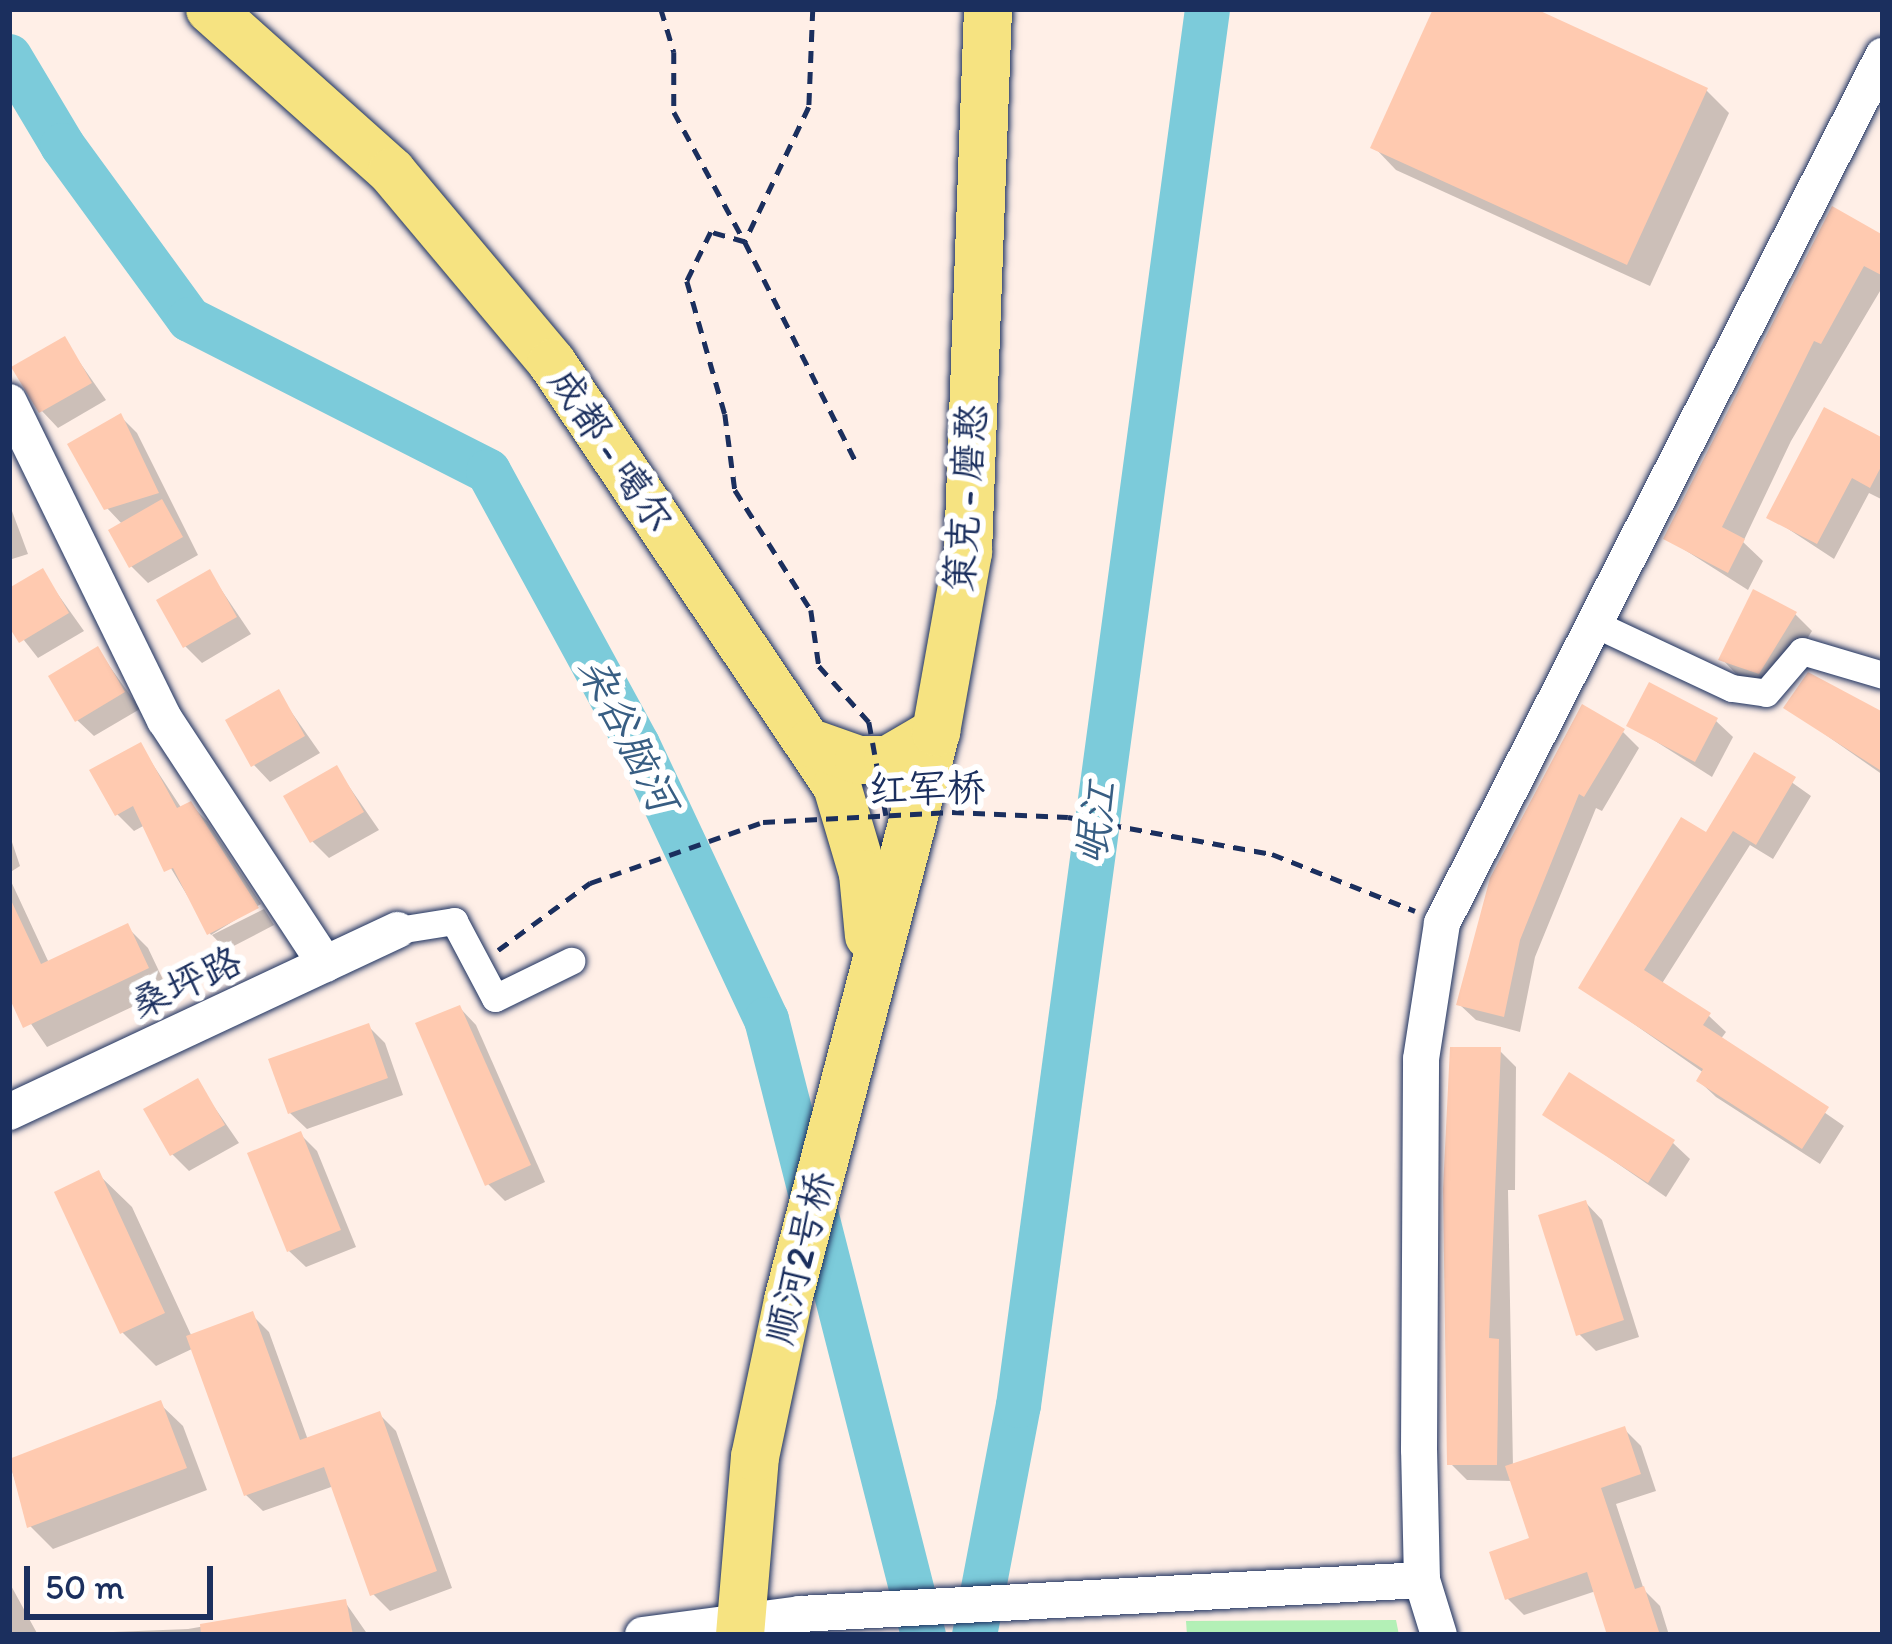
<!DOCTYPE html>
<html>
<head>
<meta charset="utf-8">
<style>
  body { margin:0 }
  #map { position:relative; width:1892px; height:1644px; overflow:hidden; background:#ffefe7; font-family:Itim,"LXGW WenKai TC",sans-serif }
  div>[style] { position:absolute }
  .green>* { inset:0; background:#b3f0b6 }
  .shadow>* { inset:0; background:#0003 }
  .river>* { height:45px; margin:-22.5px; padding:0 22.5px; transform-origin:22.5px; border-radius:22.5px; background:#7ccbda }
  .building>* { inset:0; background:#ffcab0 }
  .path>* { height:4.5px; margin-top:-2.25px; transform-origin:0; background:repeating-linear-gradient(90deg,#1b2f5e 0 12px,transparent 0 21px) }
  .roads { filter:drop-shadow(0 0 3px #1b2f5e) drop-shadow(0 0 3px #1b2f5e) }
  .street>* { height:27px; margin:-13.5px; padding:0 13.5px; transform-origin:13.5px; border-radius:13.5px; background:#fff }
  .secondary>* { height:36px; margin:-18px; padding:0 18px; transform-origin:18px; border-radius:18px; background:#fff }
  .highway>* { height:48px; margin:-24px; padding:0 24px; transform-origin:24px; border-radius:24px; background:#f6e381 }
  .path-bridge>* { height:4.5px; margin-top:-2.25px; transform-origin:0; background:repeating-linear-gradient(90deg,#1b2f5e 0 12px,transparent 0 21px) }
  span { translate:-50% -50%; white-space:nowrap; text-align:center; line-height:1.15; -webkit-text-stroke:12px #fff; paint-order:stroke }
  .street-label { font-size:39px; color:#1b2f5e }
  .water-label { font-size:42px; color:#385e83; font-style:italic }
  .frame { position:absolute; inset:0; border:12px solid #1b2f5e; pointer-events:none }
  .scale { position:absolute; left:24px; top:1566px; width:189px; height:54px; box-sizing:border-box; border:6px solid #1b2f5e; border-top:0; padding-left:15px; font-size:36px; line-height:42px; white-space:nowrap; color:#1b2f5e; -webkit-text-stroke:9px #fff; paint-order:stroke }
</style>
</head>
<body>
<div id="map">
  <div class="green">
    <div style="clip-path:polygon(1396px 1620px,1399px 1635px,1187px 1635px,1186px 1621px)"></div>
  </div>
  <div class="shadow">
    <div style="clip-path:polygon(1436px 9px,1529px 9px,1706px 90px,1729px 113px,1650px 286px,1396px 170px,1374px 147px)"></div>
    <div style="clip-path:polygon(1883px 239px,1883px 286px,1791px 441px,1743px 542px,1763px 561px,1748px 590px,1666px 538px)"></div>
    <div style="clip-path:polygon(64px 340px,106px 400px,58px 428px,42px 411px)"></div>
    <div style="clip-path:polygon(120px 416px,137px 433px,198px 555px,148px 583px,131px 566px,123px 525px,107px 508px)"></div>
    <div style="clip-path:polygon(1883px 442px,1883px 500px,1869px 493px,1834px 559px,1770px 517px)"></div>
    <div style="clip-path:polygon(9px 503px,28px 554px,9px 560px)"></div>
    <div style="clip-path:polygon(42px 572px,84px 631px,38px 658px,9px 621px,9px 591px)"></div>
    <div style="clip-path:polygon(210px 573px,251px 634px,202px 663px,185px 646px)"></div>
    <div style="clip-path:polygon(1795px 614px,1812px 631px,1776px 689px,1738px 676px,1722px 659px)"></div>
    <div style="clip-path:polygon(98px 650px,140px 709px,94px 736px,77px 720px)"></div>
    <div style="clip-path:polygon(1809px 675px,1883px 719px,1883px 775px,1786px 707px)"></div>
    <div style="clip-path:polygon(278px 693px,320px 753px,270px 782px,254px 765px)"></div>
    <div style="clip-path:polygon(1716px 721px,1733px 737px,1712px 777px,1630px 725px)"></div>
    <div style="clip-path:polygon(1623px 732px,1639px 748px,1602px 811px,1596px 808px,1535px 957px,1520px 1032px,1476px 1020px,1459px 1004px,1493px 879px)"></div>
    <div style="clip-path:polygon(140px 745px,182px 809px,191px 805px,207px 821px,261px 904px,211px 935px,145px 825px,134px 831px,117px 814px)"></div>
    <div style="clip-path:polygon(1755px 756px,1811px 796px,1773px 859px,1750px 845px,1661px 985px,1709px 1016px,1726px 1032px,1720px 1040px,1844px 1126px,1820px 1164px,1716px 1097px,1699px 1081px,1704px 1073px,1581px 987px,1707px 836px)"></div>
    <div style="clip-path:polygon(337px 769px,379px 830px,329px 858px,312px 841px)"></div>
    <div style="clip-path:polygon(9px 833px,20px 866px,9px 873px)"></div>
    <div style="clip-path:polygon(9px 877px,49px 963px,127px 927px,148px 948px,168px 990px,47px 1047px,9px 992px)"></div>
    <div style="clip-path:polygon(264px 909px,274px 925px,226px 950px,212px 935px)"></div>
    <div style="clip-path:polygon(460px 1008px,476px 1025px,545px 1182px,505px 1201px,488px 1184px)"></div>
    <div style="clip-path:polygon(368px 1026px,385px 1043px,403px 1095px,307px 1129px,290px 1113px)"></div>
    <div style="clip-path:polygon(1499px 1050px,1516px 1067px,1515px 1190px,1508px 1190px,1513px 1467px,1624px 1429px,1641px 1446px,1656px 1491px,1616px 1504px,1644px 1590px,1660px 1606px,1669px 1635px,1610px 1635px,1596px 1591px,1524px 1615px,1507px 1598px,1533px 1540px,1514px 1481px,1467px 1480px,1450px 1463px)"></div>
    <div style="clip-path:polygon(197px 1082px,239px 1143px,189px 1171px,172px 1154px)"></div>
    <div style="clip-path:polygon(1546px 1114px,1673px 1143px,1690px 1159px,1666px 1197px)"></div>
    <div style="clip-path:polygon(301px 1135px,317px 1151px,356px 1247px,306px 1267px,289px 1251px)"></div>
    <div style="clip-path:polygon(98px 1174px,132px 1207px,192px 1337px,252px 1315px,269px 1332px,308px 1440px,379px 1414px,396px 1431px,452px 1588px,390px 1611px,373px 1594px,334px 1486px,263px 1511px,246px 1495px,194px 1348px,156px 1366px,122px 1332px)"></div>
    <div style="clip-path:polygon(1586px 1203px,1602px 1220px,1639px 1337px,1596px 1351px,1579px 1334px)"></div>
    <div style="clip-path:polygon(160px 1404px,183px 1426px,207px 1490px,53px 1549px,30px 1526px,9px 1462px)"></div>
    <div style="clip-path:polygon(9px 1582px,38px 1635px,188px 1629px,345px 1602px,368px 1635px,9px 1635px)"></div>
  </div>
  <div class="river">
    <div style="left:9px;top:56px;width:104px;rotate:59.2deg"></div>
    <div style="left:62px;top:145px;width:215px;rotate:53.9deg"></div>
    <div style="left:189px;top:319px;width:335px;rotate:26.9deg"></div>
    <div style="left:488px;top:471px;width:311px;rotate:61.4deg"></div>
    <div style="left:637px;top:744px;width:304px;rotate:64.9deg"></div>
    <div style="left:766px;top:1019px;width:636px;rotate:75.7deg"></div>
    <div style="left:974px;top:1635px;width:234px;rotate:-79.2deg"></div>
    <div style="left:1018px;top:1405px;width:1409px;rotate:-82.29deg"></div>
  </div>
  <div class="building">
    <div style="clip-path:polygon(1433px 9px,1536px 9px,1708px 88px,1627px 265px,1370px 148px)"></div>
    <div style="clip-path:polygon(1832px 206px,1883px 235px,1883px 276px,1864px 266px,1821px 344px,1814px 341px,1722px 527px,1745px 539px,1728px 573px,1663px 539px)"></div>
    <div style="clip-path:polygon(65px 336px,92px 383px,39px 413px,11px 367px)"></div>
    <div style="clip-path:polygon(1824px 407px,1883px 438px,1883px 463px,1870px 488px,1852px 478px,1817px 544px,1766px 518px)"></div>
    <div style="clip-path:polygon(121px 413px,159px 493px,104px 510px,67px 444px)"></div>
    <div style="clip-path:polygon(162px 499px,183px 537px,129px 568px,108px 530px)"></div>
    <div style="clip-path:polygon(43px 568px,69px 613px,19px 643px,9px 627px,9px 588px)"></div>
    <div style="clip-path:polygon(210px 569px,237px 617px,183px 648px,156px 600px)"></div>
    <div style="clip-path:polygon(1753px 589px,1797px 612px,1759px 674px,1718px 660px)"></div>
    <div style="clip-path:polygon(98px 646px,125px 692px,75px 722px,48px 676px)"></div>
    <div style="clip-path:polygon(1808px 672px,1883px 712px,1883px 772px,1783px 708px)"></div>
    <div style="clip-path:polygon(1649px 682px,1718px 718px,1695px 762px,1626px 726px)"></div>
    <div style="clip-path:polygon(279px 689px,305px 736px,251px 767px,225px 720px)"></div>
    <div style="clip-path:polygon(1582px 704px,1625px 729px,1584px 797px,1579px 794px,1520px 940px,1504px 1017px,1456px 1005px,1490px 878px)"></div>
    <div style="clip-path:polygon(141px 742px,177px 808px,191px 801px,259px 908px,207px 935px,173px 868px,164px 872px,133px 806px,115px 816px,89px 770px)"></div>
    <div style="clip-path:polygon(1754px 752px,1796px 777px,1756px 845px,1733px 831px,1644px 970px,1711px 1013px,1703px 1025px,1829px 1107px,1802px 1149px,1696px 1081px,1703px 1069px,1578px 988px,1681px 817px,1706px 832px)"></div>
    <div style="clip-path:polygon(337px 765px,364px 812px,310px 843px,283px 796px)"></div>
    <div style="clip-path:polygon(9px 896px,41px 964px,128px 923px,149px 968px,23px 1028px,9px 997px)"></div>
    <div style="clip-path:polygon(460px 1005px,531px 1165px,485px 1186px,415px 1023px)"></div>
    <div style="clip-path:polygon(369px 1023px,388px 1078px,288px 1114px,268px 1059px)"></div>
    <div style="clip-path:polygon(1450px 1047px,1501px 1047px,1489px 1338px,1499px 1339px,1497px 1465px,1447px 1465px,1443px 1189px)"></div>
    <div style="clip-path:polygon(1569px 1072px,1675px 1140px,1648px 1183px,1542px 1115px)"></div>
    <div style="clip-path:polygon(198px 1078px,225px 1125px,170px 1156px,143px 1109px)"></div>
    <div style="clip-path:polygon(301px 1131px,341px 1230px,287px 1252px,247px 1153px)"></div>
    <div style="clip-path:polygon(99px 1170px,165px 1313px,120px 1334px,54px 1192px)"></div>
    <div style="clip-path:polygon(1586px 1200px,1624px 1320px,1576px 1336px,1538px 1215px)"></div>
    <div style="clip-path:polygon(253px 1311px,300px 1440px,380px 1411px,437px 1571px,370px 1596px,324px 1467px,244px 1496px,186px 1336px)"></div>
    <div style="clip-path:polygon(161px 1400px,187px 1468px,27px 1528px,9px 1459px)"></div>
    <div style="clip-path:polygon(1625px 1426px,1641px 1474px,1601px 1488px,1635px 1589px,1644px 1586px,1660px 1635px,1607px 1635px,1587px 1572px,1505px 1600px,1489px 1552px,1529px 1538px,1505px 1466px)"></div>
    <div style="clip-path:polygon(346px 1599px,353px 1635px,201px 1635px,200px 1624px)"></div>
  </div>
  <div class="path">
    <div style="left:661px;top:9px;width:45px;rotate:73.2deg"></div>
    <div style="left:674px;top:52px;width:60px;rotate:90deg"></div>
    <div style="left:674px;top:112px;width:148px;rotate:61.4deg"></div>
    <div style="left:813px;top:9px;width:98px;rotate:92.3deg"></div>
    <div style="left:809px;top:107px;width:149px;rotate:115.4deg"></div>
    <div style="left:745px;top:242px;width:249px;rotate:63.2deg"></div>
    <div style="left:745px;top:242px;width:35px;rotate:-164deg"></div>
    <div style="left:711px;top:232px;width:55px;rotate:116.1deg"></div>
    <div style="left:687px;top:281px;width:138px;rotate:74.1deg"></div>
    <div style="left:725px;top:414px;width:77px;rotate:82.5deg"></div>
    <div style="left:735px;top:490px;width:142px;rotate:57.7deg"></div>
    <div style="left:811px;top:610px;width:57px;rotate:81.9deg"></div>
    <div style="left:819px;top:666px;width:75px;rotate:48.2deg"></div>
    <div style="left:1272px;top:854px;width:154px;rotate:21.7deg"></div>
    <div style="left:498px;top:950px;width:114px;rotate:-36.1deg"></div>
  </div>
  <div class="roads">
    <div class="street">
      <div style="left:1593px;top:623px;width:153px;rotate:25.1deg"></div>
      <div style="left:1732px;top:688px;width:34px;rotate:8deg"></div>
      <div style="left:1766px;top:693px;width:55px;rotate:-49.4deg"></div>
      <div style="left:1802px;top:651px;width:84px;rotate:16.5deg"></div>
      <div style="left:398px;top:930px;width:57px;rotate:-9.1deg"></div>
      <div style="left:454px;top:921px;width:87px;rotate:62deg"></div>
      <div style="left:495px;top:998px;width:85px;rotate:-26deg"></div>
    </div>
    <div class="secondary">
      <div style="left:9px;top:402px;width:354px;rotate:63.9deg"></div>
      <div style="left:165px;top:720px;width:292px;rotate:56.7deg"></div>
      <div style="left:9px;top:1112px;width:429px;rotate:-25.1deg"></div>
      <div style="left:643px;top:1635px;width:158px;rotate:-7.6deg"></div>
      <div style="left:800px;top:1614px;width:623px;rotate:-3.13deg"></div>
      <div style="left:1439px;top:1635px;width:58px;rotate:-107.2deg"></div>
      <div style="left:1422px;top:1580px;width:130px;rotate:-91.3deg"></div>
      <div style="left:1419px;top:1450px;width:391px;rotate:-89.7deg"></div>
      <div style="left:1421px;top:1059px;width:138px;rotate:-81.2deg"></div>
      <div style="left:1442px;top:923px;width:973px;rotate:-63.04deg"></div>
    </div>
    <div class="highway">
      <div style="left:210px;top:9px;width:244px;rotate:41.8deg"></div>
      <div style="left:392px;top:172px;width:249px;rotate:50deg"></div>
      <div style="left:552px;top:363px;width:510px;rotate:56.03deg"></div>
      <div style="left:837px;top:786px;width:92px;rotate:73.5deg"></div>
      <div style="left:863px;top:874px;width:62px;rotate:84.5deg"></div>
      <div style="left:811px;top:743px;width:51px;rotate:19.5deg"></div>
      <div style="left:859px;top:760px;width:29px"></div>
      <div style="left:888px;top:760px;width:56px;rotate:-30.3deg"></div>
      <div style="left:740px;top:1635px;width:179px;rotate:-85.2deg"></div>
      <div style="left:755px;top:1457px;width:160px;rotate:-78.1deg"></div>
      <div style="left:788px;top:1300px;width:587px;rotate:-75.4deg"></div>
      <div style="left:936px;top:732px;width:183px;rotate:-79.9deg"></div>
      <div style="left:968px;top:552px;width:543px;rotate:-87.89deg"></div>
    </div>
  </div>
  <div class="path-bridge">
    <div style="left:869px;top:722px;width:95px;rotate:79.6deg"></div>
    <div style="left:590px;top:883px;width:183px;rotate:-19.4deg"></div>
    <div style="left:763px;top:822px;width:189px;rotate:-3deg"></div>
    <div style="left:952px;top:812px;width:116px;rotate:2.5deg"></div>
    <div style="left:1068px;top:817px;width:207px;rotate:10.3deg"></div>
  </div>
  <div class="street-label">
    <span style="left:611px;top:451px;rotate:56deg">成都 - 噶尔</span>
    <span style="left:966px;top:498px;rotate:-86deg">策克 - 磨憨</span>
    <span style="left:927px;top:789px;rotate:-1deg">红军桥</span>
    <span style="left:186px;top:983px;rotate:-25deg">桑坪路</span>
    <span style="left:800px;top:1258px;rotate:-76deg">顺河2号桥</span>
  </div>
  <div class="water-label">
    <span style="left:628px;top:734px;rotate:63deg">杂谷脑河</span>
    <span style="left:1096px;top:823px;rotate:-82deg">岷江</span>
  </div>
  <div class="frame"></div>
  <div class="scale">50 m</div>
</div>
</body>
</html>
